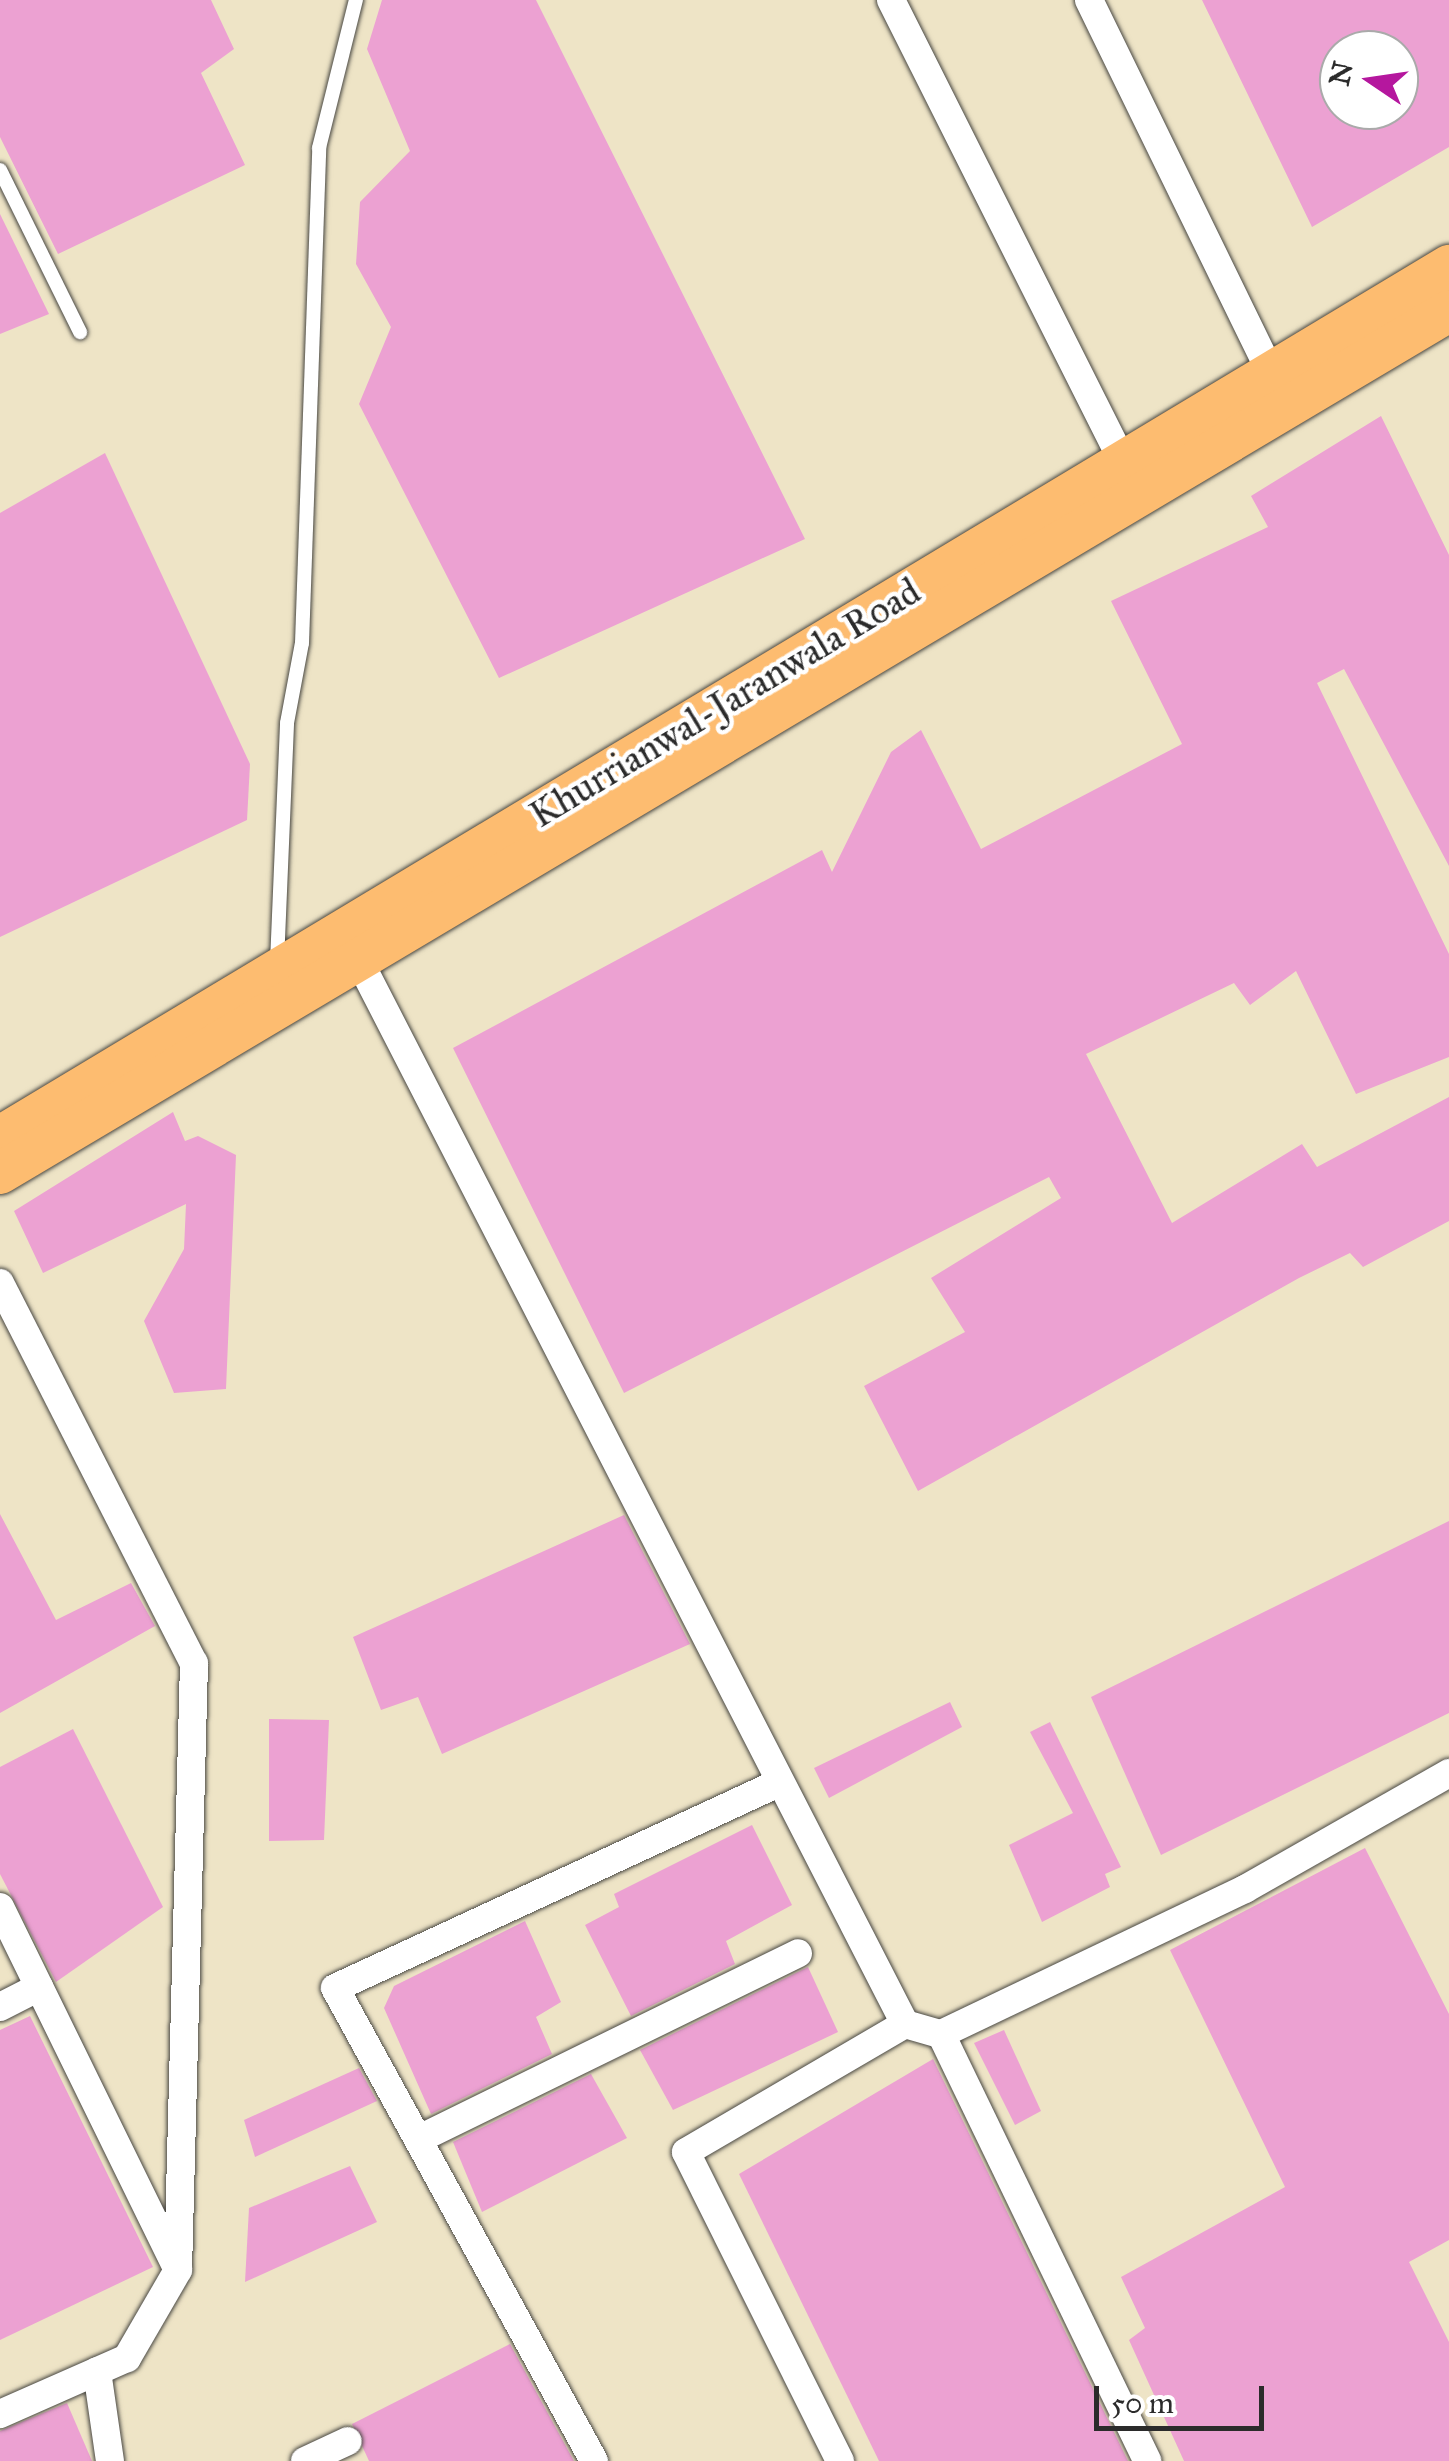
<!DOCTYPE html>
<html>
<head>
<meta charset="utf-8">
<style>
  body { margin:0 }
  #map { position:relative; width:1449px; height:2461px; overflow:hidden; background:#eee4c6; font-family:"IM FELL Great Primer",serif }
  div>[style] { position:absolute }
  .building>* { inset:0; background:#eca1d2 }
  .roads { filter:drop-shadow(0 0 2px #484742) drop-shadow(0 0 2px #484742) }
  .lane>* { height:14px; margin:-7px; padding:0 7px; transform-origin:7px; border-radius:7px; background:#fff }
  .street>* { height:28px; margin:-14px; padding:0 14px; transform-origin:14px; border-radius:14px; background:#fff }
  .primary>* { height:42px; margin:-21px; padding:0 21px; transform-origin:21px; border-radius:21px; background:#fdbc70 }
  span { translate:-50% -50%; white-space:nowrap; text-align:center; line-height:1.15; -webkit-text-stroke:9px #fff; paint-order:stroke }
  .street-label { font-size:38px; color:#2b2b2b }
  .north { position:absolute; left:1319px; top:30px; width:100px; height:100px; box-sizing:border-box; background:#fff; border:2px solid #aaa; border-radius:50%; rotate:283deg; font-size:28px; font-weight:700; line-height:40px; text-align:center; color:#2b2b2b }
  .north::after { content:''; display:block; margin:auto; width:35px; height:45px; background:#b5179e; clip-path:polygon(50% 0,100% 100%,50% 72%,0 100%) }
  .scale { position:absolute; left:1094px; top:2386px; width:170px; height:45px; box-sizing:border-box; border:5px solid #2b2b2b; border-top:0; padding-left:12px; font-size:30px; line-height:35px; white-space:nowrap; color:#2b2b2b; -webkit-text-stroke:8px #fff; paint-order:stroke }
</style>
</head>
<body>
<div id="map">
  <div class="building">
    <div style="clip-path:polygon(0 0,211px 0,234px 49px,201px 73px,245px 165px,58px 254px,0 137px)"></div>
    <div style="clip-path:polygon(382px 0,536px 0,805px 539px,499px 678px,359px 404px,391px 327px,356px 264px,360px 202px,410px 151px,367px 49px)"></div>
    <div style="clip-path:polygon(evenodd,1202px 0,1449px 0,1449px 147px,1312px 227px,1202px 0,1339px 50px,1399px 50px,1399px 110px,1339px 110px,1339px 50px)"></div>
    <div style="clip-path:polygon(0 214px,49px 314px,0 334px)"></div>
    <div style="clip-path:polygon(1381px 416px,1449px 555px,1449px 866px,1344px 669px,1317px 683px,1449px 954px,1449px 1057px,1356px 1094px,1296px 971px,1250px 1005px,1234px 983px,1086px 1054px,1172px 1223px,1302px 1144px,1317px 1167px,1449px 1097px,1449px 1221px,1363px 1267px,1350px 1253px,1299px 1278px,918px 1491px,864px 1386px,965px 1332px,931px 1278px,1061px 1198px,1049px 1177px,624px 1393px,453px 1048px,822px 850px,832px 872px,891px 752px,921px 730px,981px 849px,1182px 744px,1111px 601px,1268px 527px,1251px 496px)"></div>
    <div style="clip-path:polygon(105px 453px,250px 764px,247px 820px,0 937px,0 513px)"></div>
    <div style="clip-path:polygon(173px 1112px,185px 1141px,198px 1136px,236px 1155px,226px 1389px,174px 1393px,144px 1321px,184px 1249px,186px 1204px,43px 1273px,14px 1211px)"></div>
    <div style="clip-path:polygon(0 1514px,56px 1620px,131px 1583px,155px 1626px,0 1713px)"></div>
    <div style="clip-path:polygon(624px 1515px,690px 1644px,442px 1754px,418px 1697px,381px 1710px,353px 1637px)"></div>
    <div style="clip-path:polygon(1449px 1521px,1449px 1713px,1161px 1855px,1091px 1697px)"></div>
    <div style="clip-path:polygon(950px 1702px,962px 1727px,829px 1798px,814px 1768px)"></div>
    <div style="clip-path:polygon(269px 1719px,329px 1720px,324px 1840px,269px 1841px)"></div>
    <div style="clip-path:polygon(1050px 1722px,1121px 1867px,1105px 1874px,1110px 1887px,1042px 1922px,1009px 1845px,1073px 1813px,1030px 1732px)"></div>
    <div style="clip-path:polygon(73px 1729px,163px 1907px,56px 1982px,0 1874px,0 1767px)"></div>
    <div style="clip-path:polygon(752px 1825px,792px 1905px,726px 1941px,735px 1964px,631px 2016px,585px 1925px,619px 1907px,614px 1894px)"></div>
    <div style="clip-path:polygon(1365px 1848px,1449px 2014px,1449px 2240px,1409px 2262px,1449px 2342px,1449px 2461px,1184px 2461px,1129px 2340px,1145px 2328px,1121px 2277px,1285px 2187px,1170px 1950px)"></div>
    <div style="clip-path:polygon(525px 1921px,561px 2002px,536px 2017px,552px 2054px,431px 2114px,384px 2008px,394px 1986px)"></div>
    <div style="clip-path:polygon(808px 1967px,838px 2032px,673px 2110px,640px 2050px)"></div>
    <div style="clip-path:polygon(30px 2016px,153px 2267px,0 2340px,0 2030px)"></div>
    <div style="clip-path:polygon(1004px 2030px,1041px 2111px,1015px 2125px,974px 2043px)"></div>
    <div style="clip-path:polygon(933px 2059px,1128px 2461px,879px 2461px,739px 2174px)"></div>
    <div style="clip-path:polygon(359px 2068px,377px 2101px,255px 2157px,244px 2120px)"></div>
    <div style="clip-path:polygon(591px 2074px,627px 2138px,482px 2212px,453px 2142px)"></div>
    <div style="clip-path:polygon(350px 2166px,377px 2222px,245px 2282px,249px 2208px)"></div>
    <div style="clip-path:polygon(510px 2344px,574px 2461px,369px 2461px,352px 2424px)"></div>
    <div style="clip-path:polygon(67px 2403px,92px 2461px,0 2461px,0 2431px)"></div>
  </div>
  <div class="roads">
    <div class="lane">
      <div style="left:0;top:170px;width:181px;rotate:63.7deg"></div>
      <div style="left:277px;top:963px;width:240px;rotate:-87.6deg"></div>
      <div style="left:287px;top:723px;width:81px;rotate:-79.4deg"></div>
      <div style="left:302px;top:643px;width:495px;rotate:-88deg"></div>
      <div style="left:319px;top:148px;width:153px;rotate:-76deg"></div>
    </div>
    <div class="street">
      <div style="left:891px;top:0;width:519px;rotate:63.34deg"></div>
      <div style="left:1089px;top:0;width:418px;rotate:64deg"></div>
      <div style="left:351px;top:945px;width:1213px;rotate:62.82deg"></div>
      <div style="left:0;top:1283px;width:427px;rotate:63deg"></div>
      <div style="left:194px;top:1663px;width:607px;rotate:91.51deg"></div>
      <div style="left:178px;top:2270px;width:102px;rotate:120.1deg"></div>
      <div style="left:127px;top:2358px;width:139px;rotate:156.2deg"></div>
      <div style="left:0;top:1907px;width:398px;rotate:63.9deg"></div>
      <div style="left:0;top:2007px;width:44px;rotate:-27.1deg"></div>
      <div style="left:941px;top:2034px;width:337px;rotate:-25.5deg"></div>
      <div style="left:1245px;top:1889px;width:235px;rotate:-29.6deg"></div>
      <div style="left:419px;top:2139px;width:422px;rotate:-26.1deg"></div>
      <div style="left:97px;top:2371px;width:91px;rotate:81.8deg"></div>
      <div style="left:305px;top:2461px;width:47px;rotate:-24.9deg"></div>
      <div style="left:594px;top:2461px;width:539px;rotate:-118.7deg"></div>
      <div style="left:335px;top:1988px;width:487px;rotate:-24.8deg"></div>
      <div style="left:840px;top:2461px;width:345px;rotate:-116.5deg"></div>
      <div style="left:686px;top:2152px;width:254px;rotate:-30.3deg"></div>
      <div style="left:905px;top:2024px;width:37px;rotate:16deg"></div>
      <div style="left:941px;top:2034px;width:474px;rotate:64.2deg"></div>
    </div>
    <div class="primary">
      <div style="left:0;top:1137px;width:1691px;rotate:-31.01deg"></div>
      <div style="left:0;top:1173px;width:1686px;rotate:-30.75deg"></div>
    </div>
  </div>
  <div class="street-label">
    <span style="left:725px;top:703px;rotate:-31deg">Khurrianwal-Jaranwala Road</span>
  </div>
  <div class="north">N</div>
  <div class="scale">50 m</div>
</div>
</body>
</html>
